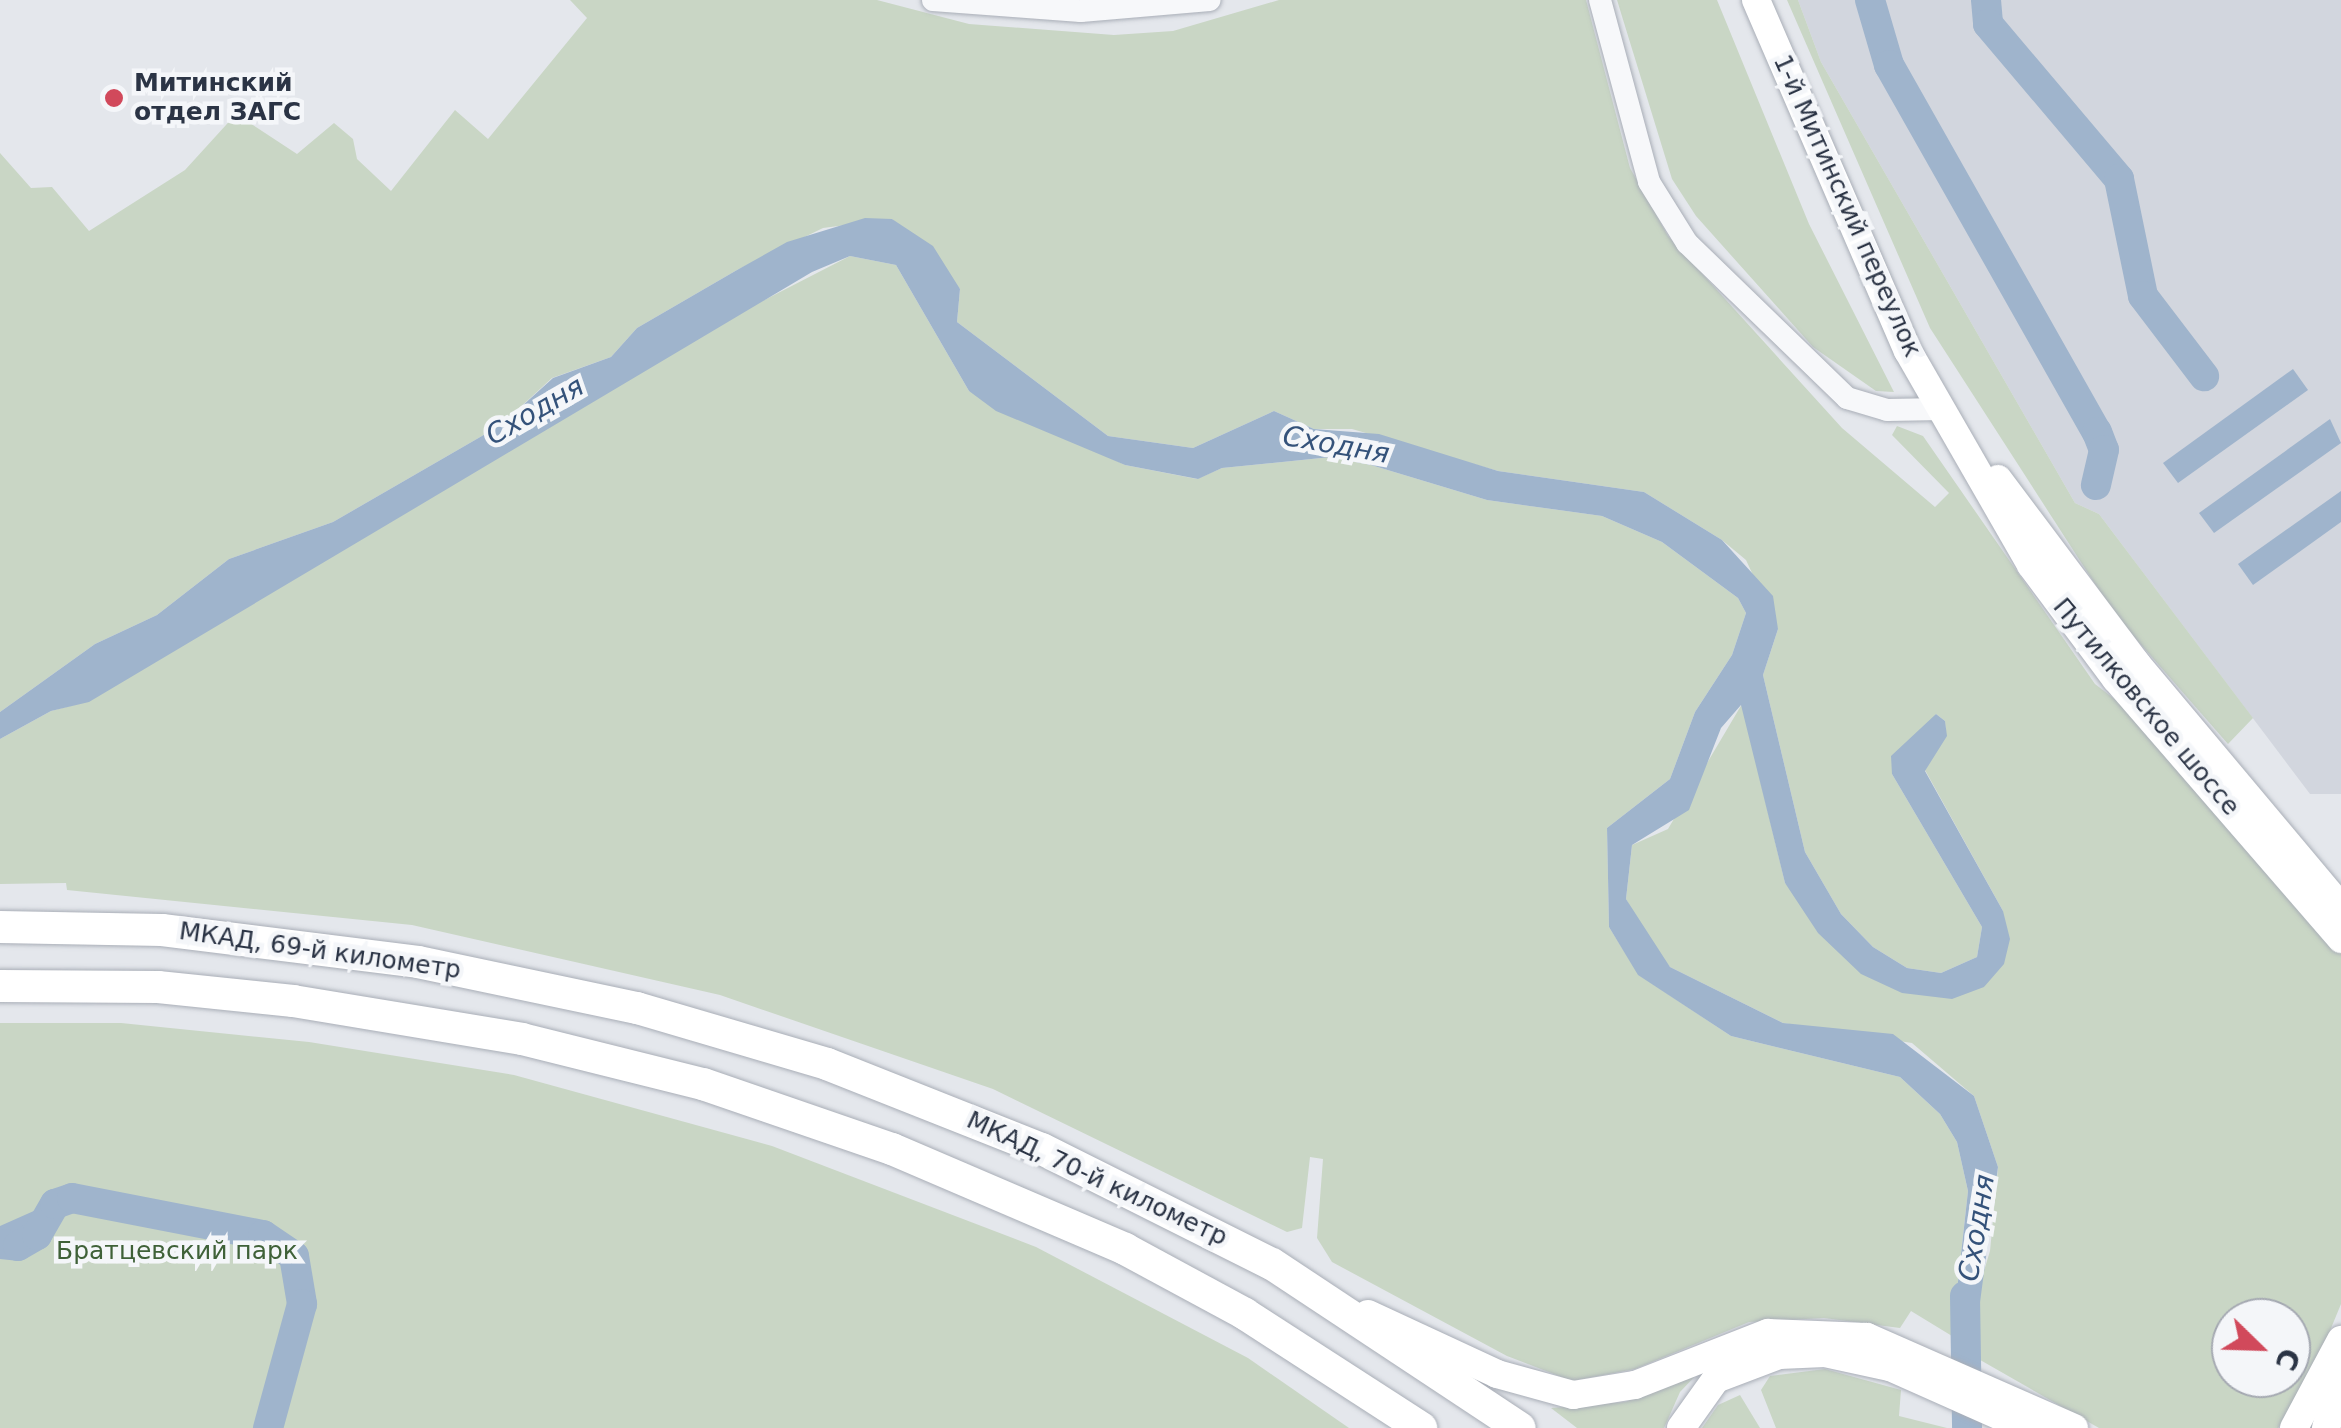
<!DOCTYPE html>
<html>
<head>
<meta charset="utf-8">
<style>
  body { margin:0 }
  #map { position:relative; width:2341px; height:1428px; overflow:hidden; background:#e4e7ec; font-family:"DejaVu Sans",sans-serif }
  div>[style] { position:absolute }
  .built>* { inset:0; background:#d2d6de }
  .green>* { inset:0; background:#c9d6c5 }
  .water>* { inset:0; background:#9fb4cc }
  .river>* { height:30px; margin:-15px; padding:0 15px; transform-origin:15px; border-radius:15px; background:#9fb4cc }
  .roads { filter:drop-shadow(0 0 2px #a9aeb7) drop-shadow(0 0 2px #a9aeb7) }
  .minor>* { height:22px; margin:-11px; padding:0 11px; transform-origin:11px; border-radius:11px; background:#f7f8fa }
  .major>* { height:28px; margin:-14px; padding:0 14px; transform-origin:14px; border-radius:14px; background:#fff }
  .highway>* { height:32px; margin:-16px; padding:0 16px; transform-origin:16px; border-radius:16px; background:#fff }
  .dots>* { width:28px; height:28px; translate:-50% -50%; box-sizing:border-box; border:5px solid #f4f6f9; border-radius:50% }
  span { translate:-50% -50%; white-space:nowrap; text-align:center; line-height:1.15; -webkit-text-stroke:9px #f4f6f9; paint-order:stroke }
  .poi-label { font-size:25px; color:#2b3445; font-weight:700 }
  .left { translate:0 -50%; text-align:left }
  .street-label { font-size:25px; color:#2b3445 }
  .park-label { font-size:25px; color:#3f6138 }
  .water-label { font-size:28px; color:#34527a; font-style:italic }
  .north { position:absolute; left:2211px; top:1298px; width:100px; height:100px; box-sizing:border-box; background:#f4f6f9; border:2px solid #a4a8b1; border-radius:50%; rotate:113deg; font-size:28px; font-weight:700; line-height:40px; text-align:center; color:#2b3445 }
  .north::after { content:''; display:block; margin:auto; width:35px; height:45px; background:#d1495b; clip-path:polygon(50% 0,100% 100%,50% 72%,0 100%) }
</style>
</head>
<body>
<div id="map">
  <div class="built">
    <div style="clip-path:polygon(1798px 0,2341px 0,2341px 794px,2310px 794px,2099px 514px,2075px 503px,1821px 62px)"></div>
  </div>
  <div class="green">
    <div style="clip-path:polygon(evenodd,570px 0,877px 0,969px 24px,1114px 35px,1173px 31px,1279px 0,1586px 0,1630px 168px,1668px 236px,1842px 428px,1935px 507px,1949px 493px,1892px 435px,1897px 426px,1923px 436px,2095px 684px,2126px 708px,2341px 951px,2341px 1304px,2301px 1401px,2278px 1428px,2099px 1428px,1975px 1357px,1976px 1297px,1990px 1251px,1998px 1167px,1974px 1096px,1912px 1043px,1783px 1023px,1670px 967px,1648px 941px,1626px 899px,1632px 845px,1668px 829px,1742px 704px,1785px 883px,1861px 973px,1984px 987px,2003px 911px,1925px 770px,1946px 736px,1945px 721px,1936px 714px,1892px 774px,1982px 927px,1977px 957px,1941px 973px,1907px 968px,1873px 947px,1841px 914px,1805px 852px,1763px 675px,1778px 629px,1746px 560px,1722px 540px,1644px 492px,1498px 471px,1352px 429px,1314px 429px,1274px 411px,1193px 448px,1108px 436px,957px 322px,960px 289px,892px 219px,823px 228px,737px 270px,637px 328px,611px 357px,552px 378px,501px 425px,333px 522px,229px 559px,157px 615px,95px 644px,0 712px,0 153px,31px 188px,52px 187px,89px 231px,185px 170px,236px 114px,297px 154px,334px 123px,353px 139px,357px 159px,391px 191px,455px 110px,488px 139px,587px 18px,570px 0,2231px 1318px,2291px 1318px,2291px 1378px,2231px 1378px,2231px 1318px)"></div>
    <div style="clip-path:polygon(1617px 0,1717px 0,1809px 224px,1894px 392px,1876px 391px,1813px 347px,1696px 216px,1672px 179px)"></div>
    <div style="clip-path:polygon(1787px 0,1798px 0,1821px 62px,2075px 503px,2099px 514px,2253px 718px,2228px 744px,2115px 615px,1930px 328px)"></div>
    <div style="clip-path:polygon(850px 256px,896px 265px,969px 391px,1125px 465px,1197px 479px,1222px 468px,1331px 457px,1371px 465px,1487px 500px,1602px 516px,1662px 542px,1738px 598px,1746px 613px,1732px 655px,1695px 712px,1670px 779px,1607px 828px,1609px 927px,1639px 975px,1731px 1036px,1900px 1077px,1940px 1114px,1957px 1142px,1968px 1191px,1952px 1336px,1911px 1311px,1900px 1328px,1824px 1318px,1749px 1322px,1635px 1369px,1572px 1381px,1507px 1356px,1332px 1262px,1317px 1238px,1323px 1159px,1310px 1157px,1302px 1228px,1287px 1232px,993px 1089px,720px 995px,412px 925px,67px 890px,66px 883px,0 884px,0 739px,51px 711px,89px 701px,735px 315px)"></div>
    <div style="clip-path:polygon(0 1023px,121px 1023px,309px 1042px,514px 1075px,772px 1146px,1036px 1247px,1248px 1358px,1349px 1428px,0 1428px)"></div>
    <div style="clip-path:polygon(1825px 1369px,1901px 1390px,1899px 1416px,1947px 1428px,1776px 1428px,1761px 1390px,1770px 1376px)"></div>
    <div style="clip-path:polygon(1699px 1372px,1680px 1392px,1664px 1428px,1577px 1428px,1551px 1408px,1625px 1402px)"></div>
    <div style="clip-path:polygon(1740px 1395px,1760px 1428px,1702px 1428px,1718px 1405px)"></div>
  </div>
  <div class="water">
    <div style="clip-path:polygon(865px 218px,892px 219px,933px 246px,960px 289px,957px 322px,1108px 436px,1193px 448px,1274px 411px,1314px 429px,1379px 434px,1498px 471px,1644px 492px,1722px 540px,1773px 596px,1778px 629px,1763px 675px,1805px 852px,1841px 914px,1873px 947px,1907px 968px,1941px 973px,1977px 957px,1982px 927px,1892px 774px,1891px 756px,1936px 714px,1945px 721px,1947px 736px,1925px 771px,2003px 911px,2010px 939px,2004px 964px,1984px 987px,1952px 999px,1902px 993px,1861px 974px,1818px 933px,1785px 883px,1741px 705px,1721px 728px,1689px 810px,1632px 845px,1626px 899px,1670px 967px,1783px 1023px,1893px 1034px,1974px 1096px,1998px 1167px,1975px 1340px,1952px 1336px,1968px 1191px,1957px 1142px,1940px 1114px,1900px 1077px,1731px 1036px,1638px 975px,1609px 927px,1607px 828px,1670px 779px,1695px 712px,1732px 655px,1746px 613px,1738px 598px,1662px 542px,1602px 516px,1487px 500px,1371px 465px,1331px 457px,1222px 468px,1198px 479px,1125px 465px,996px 411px,969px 391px,896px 265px,850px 256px,812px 272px,89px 702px,51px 711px,0 739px,0 712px,95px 644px,157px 615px,229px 559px,333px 522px,501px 425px,553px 378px,611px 357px,637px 328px,737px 270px,787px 242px)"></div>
    <div style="clip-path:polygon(2293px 369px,2308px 390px,2178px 483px,2163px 463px)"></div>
    <div style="clip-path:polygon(2330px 419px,2341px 443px,2214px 533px,2199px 513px)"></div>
    <div style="clip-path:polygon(2341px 491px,2341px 522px,2253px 585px,2238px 564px)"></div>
    <div style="clip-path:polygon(36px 1210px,47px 1234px,0 1253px,0 1226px)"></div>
  </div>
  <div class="river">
    <div style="left:1870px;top:0;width:68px;rotate:73.7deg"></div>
    <div style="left:1889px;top:65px;width:422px;rotate:60.5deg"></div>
    <div style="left:2097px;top:432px;width:19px;rotate:69deg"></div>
    <div style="left:2104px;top:450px;width:36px;rotate:103deg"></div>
    <div style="left:1986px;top:0;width:24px;rotate:85deg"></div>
    <div style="left:1988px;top:24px;width:203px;rotate:49.8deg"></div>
    <div style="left:2119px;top:179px;width:119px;rotate:78.4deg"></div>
    <div style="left:2143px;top:296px;width:101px;rotate:52.7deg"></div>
    <div style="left:0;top:1244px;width:18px;rotate:6deg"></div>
    <div style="left:18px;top:1246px;width:22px;rotate:-30deg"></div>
    <div style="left:37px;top:1235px;width:36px;rotate:-60deg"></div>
    <div style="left:55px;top:1204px;width:18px;rotate:-19deg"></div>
    <div style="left:72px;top:1198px;width:195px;rotate:11deg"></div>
    <div style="left:263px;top:1235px;width:37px;rotate:34deg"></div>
    <div style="left:294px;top:1256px;width:49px;rotate:80.5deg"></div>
    <div style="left:302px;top:1304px;width:129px;rotate:105.3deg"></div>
    <div style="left:1965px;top:1296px;width:132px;rotate:89.1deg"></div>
  </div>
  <div class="roads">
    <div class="minor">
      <div style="left:933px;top:0;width:148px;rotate:4.3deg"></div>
      <div style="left:1081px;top:11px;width:129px;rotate:-4.9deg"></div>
      <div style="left:1600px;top:0;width:188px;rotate:74.9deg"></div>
      <div style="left:1649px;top:182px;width:72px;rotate:58.1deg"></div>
      <div style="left:1687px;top:243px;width:223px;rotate:44.1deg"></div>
      <div style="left:1847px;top:398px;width:42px;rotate:16.7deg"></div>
      <div style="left:1887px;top:410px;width:56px;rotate:-1deg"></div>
    </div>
    <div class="major">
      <div style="left:1756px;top:0;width:382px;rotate:66.6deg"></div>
      <div style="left:1908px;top:351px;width:247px;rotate:60.1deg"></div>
      <div style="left:2031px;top:565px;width:142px;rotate:53.3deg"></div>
      <div style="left:2116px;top:679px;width:344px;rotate:49.1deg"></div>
      <div style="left:1998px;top:479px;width:230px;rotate:53.1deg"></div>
      <div style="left:2136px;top:663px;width:319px;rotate:50deg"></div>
      <div style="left:1368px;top:1314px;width:142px;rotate:24.9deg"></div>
      <div style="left:1497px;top:1374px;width:79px;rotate:15.4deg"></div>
      <div style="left:1573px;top:1395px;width:63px;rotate:-9.2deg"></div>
      <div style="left:1635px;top:1385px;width:143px;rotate:-21.4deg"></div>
      <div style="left:1768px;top:1333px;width:99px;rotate:2.3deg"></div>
      <div style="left:1867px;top:1337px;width:226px;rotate:23.7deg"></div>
      <div style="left:1681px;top:1428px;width:60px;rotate:-54.5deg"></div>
      <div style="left:1716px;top:1379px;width:67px;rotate:-20.9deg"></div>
      <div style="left:1779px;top:1355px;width:46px;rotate:-2.5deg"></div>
      <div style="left:1825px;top:1353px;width:66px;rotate:12.2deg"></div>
      <div style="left:1890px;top:1367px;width:150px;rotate:24deg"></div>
      <div style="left:2294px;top:1428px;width:100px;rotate:-61.9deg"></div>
      <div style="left:2326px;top:1428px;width:53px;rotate:-73.6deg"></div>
    </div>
    <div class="highway">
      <div style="left:0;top:927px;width:162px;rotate:1.1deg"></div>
      <div style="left:162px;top:930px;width:258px;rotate:7.1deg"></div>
      <div style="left:418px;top:962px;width:224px;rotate:11.9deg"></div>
      <div style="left:637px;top:1008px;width:198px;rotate:16.4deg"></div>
      <div style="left:827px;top:1064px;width:231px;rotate:21.6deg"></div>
      <div style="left:1042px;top:1149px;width:257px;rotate:26.6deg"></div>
      <div style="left:1272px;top:1264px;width:297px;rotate:33.5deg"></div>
      <div style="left:0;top:986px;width:158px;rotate:0.4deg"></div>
      <div style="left:158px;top:987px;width:136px;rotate:5.9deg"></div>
      <div style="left:293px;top:1001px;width:232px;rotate:9.4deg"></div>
      <div style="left:522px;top:1039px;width:187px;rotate:14deg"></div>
      <div style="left:703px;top:1084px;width:200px;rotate:19deg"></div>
      <div style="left:892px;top:1149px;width:254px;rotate:23.2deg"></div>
      <div style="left:1125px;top:1249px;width:136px;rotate:28.4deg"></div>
      <div style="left:1245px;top:1314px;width:210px;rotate:32.9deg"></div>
    </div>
  </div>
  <div class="dots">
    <div style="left:114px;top:98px;background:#d1495b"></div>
  </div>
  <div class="poi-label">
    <span class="left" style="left:134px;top:98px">Митинский<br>отдел ЗАГС</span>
  </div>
  <div class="street-label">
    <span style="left:1847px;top:206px;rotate:66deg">1-й Митинский переулок</span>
    <span style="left:2146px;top:707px;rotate:50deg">Путилковское шоссе</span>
    <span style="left:320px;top:951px;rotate:8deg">МКАД, 69-й километр</span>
    <span style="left:1097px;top:1179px;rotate:25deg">МКАД, 70-й километр</span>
  </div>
  <div class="park-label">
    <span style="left:177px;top:1251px">Братцевский парк</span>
  </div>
  <div class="water-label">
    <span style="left:535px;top:411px;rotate:-30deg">Сходня</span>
    <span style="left:1336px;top:445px;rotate:10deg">Сходня</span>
    <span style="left:1977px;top:1228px;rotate:-81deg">Сходня</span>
  </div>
  <div class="north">С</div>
</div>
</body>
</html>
